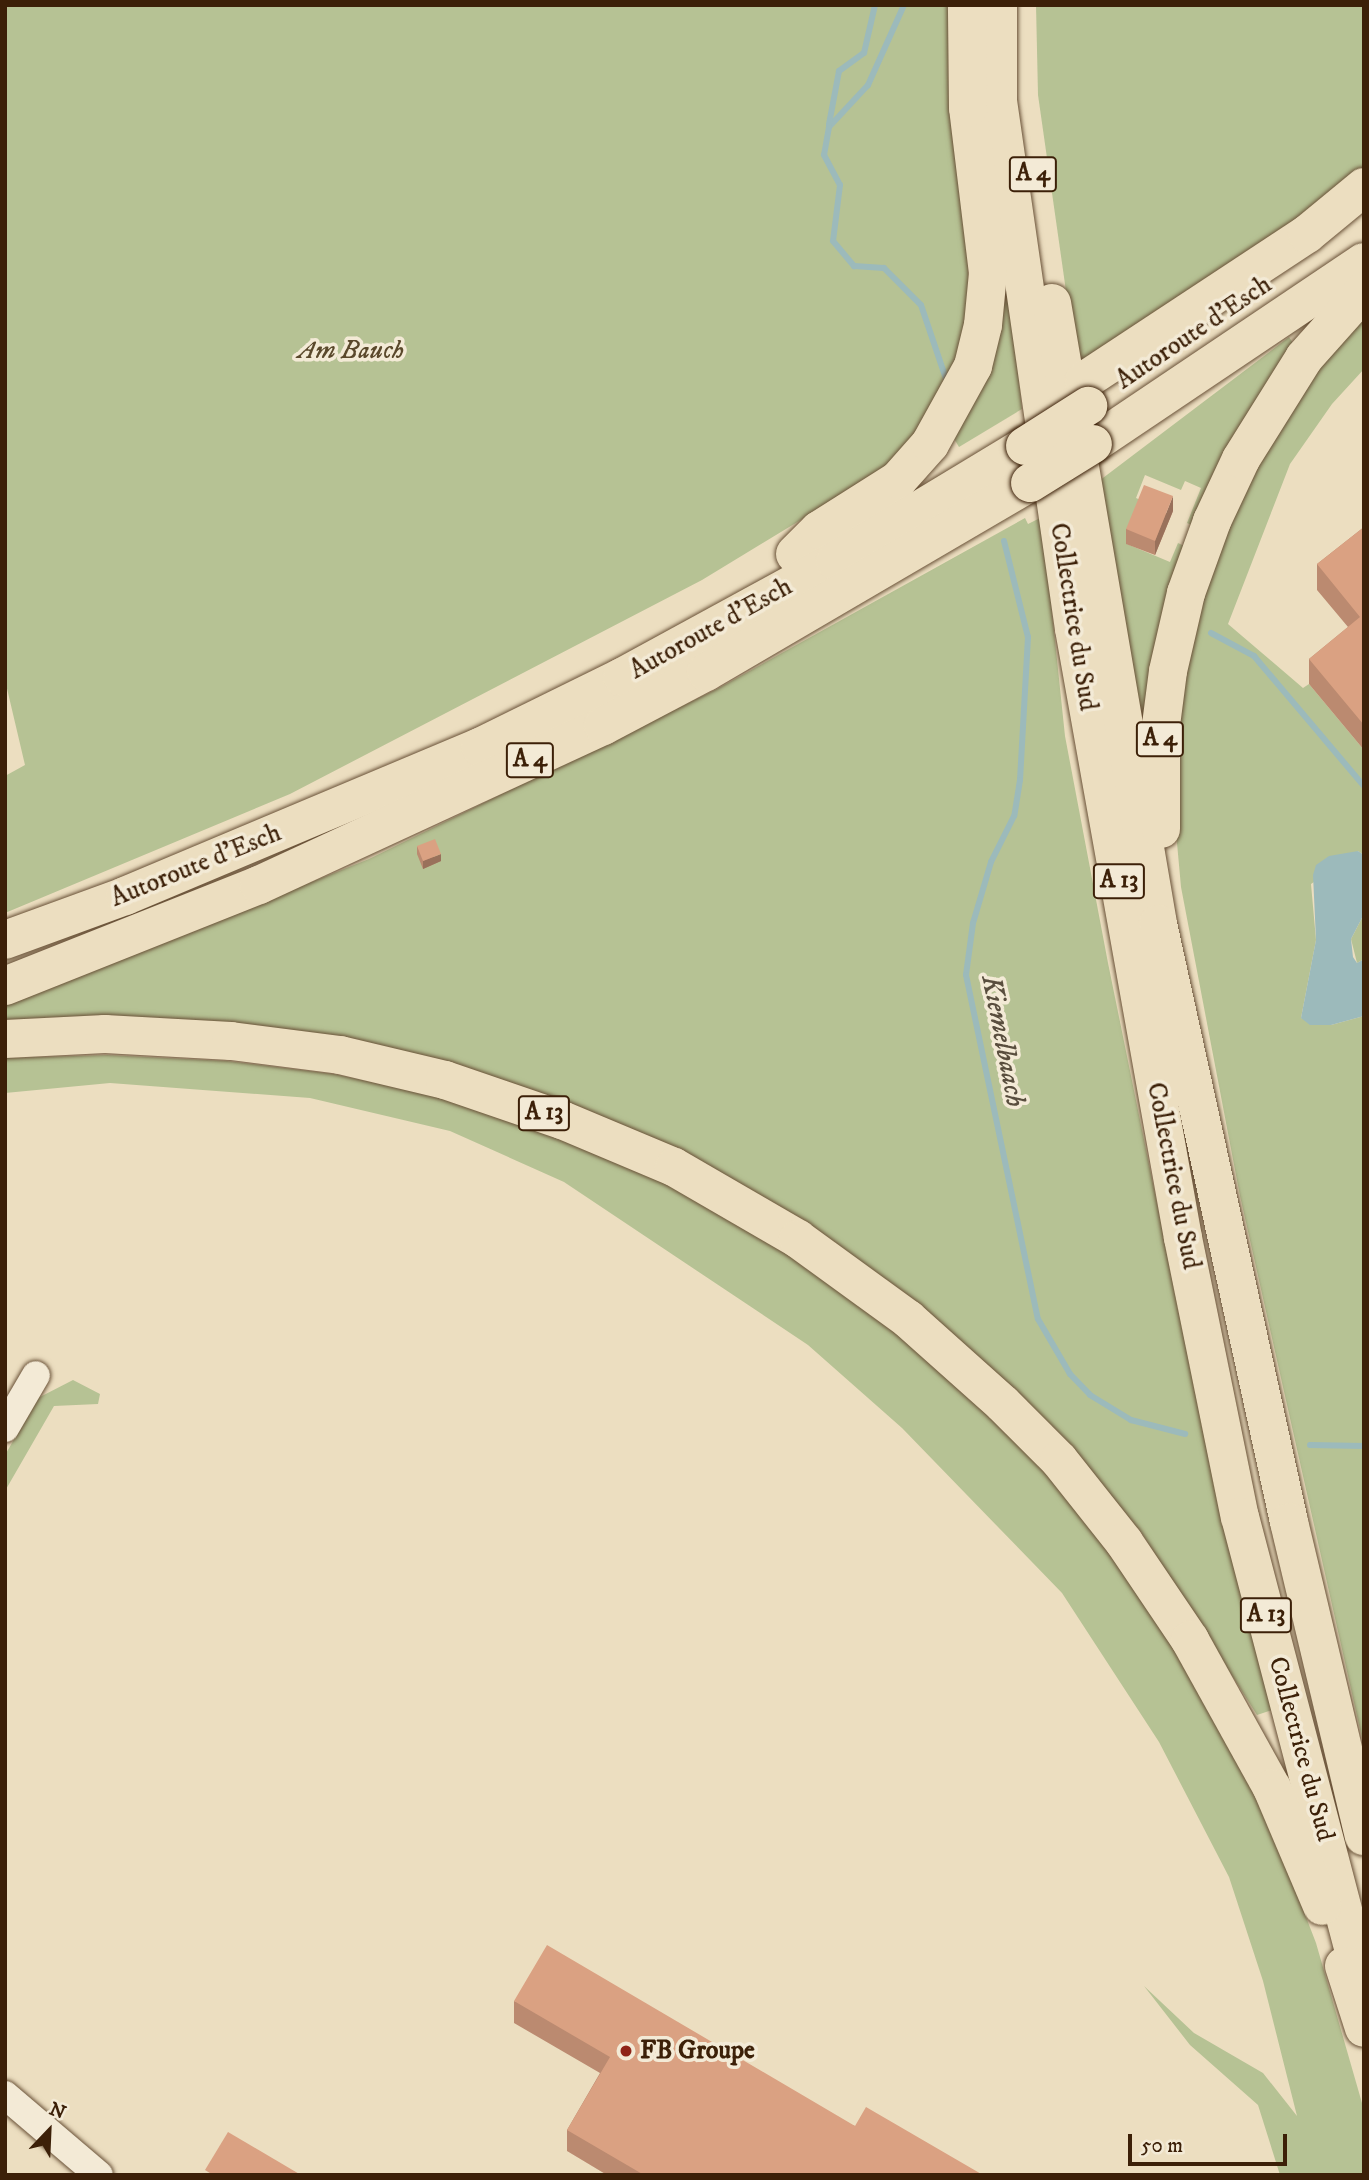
<!DOCTYPE html>
<html>
<head>
<meta charset="utf-8">
<style>
  body { margin:0 }
  #map { position:relative; width:1369px; height:2180px; overflow:hidden; background:#ecdec0; font-family:"IM FELL DW Pica",serif }
  div>[style] { position:absolute }
  .green>* { inset:0; background:#b6c294 }
  .water>* { inset:0; background:#9cbabb }
  .stream>* { height:6px; margin:-3px; padding:0 3px; transform-origin:3px; border-radius:3px; background:#9cbabb }
  .roads { filter:drop-shadow(0 0 2px #685036) drop-shadow(0 0 2px #685036) }
  .minor>* { height:28px; margin:-14px; padding:0 14px; transform-origin:14px; border-radius:14px; background:#f3ead6 }
  .highway>* { height:38px; margin:-19px; padding:0 19px; transform-origin:19px; border-radius:19px; background:#ecdec0 }
  .bridges { filter:drop-shadow(0 0 2px #3c2008) drop-shadow(0 0 2px #3c2008) }
  .highway-bridge>* { height:38px; margin:-19px; padding:0 19px; transform-origin:19px; border-radius:19px; background:#ecdec0 }
  .wall>* { inset:0; background:#bb8a70 }
  .shaded-wall>* { inset:0; background:#99715b }
  .building>* { inset:0; background:#daa182 }
  .dots>* { width:19px; height:19px; translate:-50% -50%; box-sizing:border-box; border:4px solid #f3ead6; border-radius:50% }
  span { translate:-50% -50%; white-space:nowrap; text-align:center; line-height:1.15; -webkit-text-stroke:7px #f3ead6; paint-order:stroke }
  .shield-label span { padding:2px 5px; background:#f3ead6; border:2px solid; border-radius:5px; -webkit-text-stroke-width:0 }
  .shield-label { font-size:24px; color:#3c2008; font-weight:700 }
  .street-label { font-size:26px; color:#3c2008 }
  .park-label { font-size:26px; color:#5a482b; font-style:italic }
  .poi-label { font-size:26px; color:#3c2008; font-weight:700 }
  .left { translate:0 -50%; text-align:left }
  .water-label { font-size:28px; color:#594e3e; font-style:italic }
  .frame { position:absolute; inset:0; border:7px solid #3c2008; pointer-events:none }
  .north { position:absolute; left:14px; top:2096px; width:70px; height:70px; -webkit-text-stroke:5px #f3ead6; paint-order:stroke; rotate:23deg; font-size:19px; font-weight:700; line-height:28px; text-align:center; color:#3c2008 }
  .north::after { content:''; display:block; margin:auto; width:24px; height:32px; background:#3c2008; clip-path:polygon(50% 0,100% 100%,50% 72%,0 100%) }
  .scale { position:absolute; left:1128px; top:2134px; width:159px; height:32px; box-sizing:border-box; border:4px solid #3c2008; border-top:0; padding-left:9px; font-size:21px; line-height:24px; white-space:nowrap; color:#3c2008; -webkit-text-stroke:5px #f3ead6; paint-order:stroke }
</style>
</head>
<body>
<div id="map">
  <div class="green">
    <div style="clip-path:polygon(5px 5px,954px 5px,971px 322px,942px 401px,888px 467px,702px 580px,290px 794px,5px 913px,5px 776px,25px 765px,5px 680px)"></div>
    <div style="clip-path:polygon(1036px 5px,1364px 5px,1364px 173px,1078px 375px,1038px 95px)"></div>
    <div style="clip-path:polygon(1007px 267px,1022px 409px,959px 447px,950px 432px)"></div>
    <div style="clip-path:polygon(1364px 318px,1364px 369px,1332px 404px,1290px 464px,1228px 624px,1303px 688px,1309px 684px,1364px 750px,1364px 855px,1358px 851px,1311px 884px,1316px 940px,1301px 1018px,1331px 1025px,1364px 1016px,1364px 1747px,1240px 1196px,1181px 887px,1175px 821px,1182px 674px,1226px 524px,1315px 367px)"></div>
    <div style="clip-path:polygon(1289px 337px,1299px 352px,1198px 528px,1187px 523px,1201px 488px,1185px 481px,1181px 490px,1145px 475px,1136px 498px,1143px 501px,1127px 544px,1170px 562px,1178px 543px,1191px 549px,1151px 778px,1091px 487px)"></div>
    <div style="clip-path:polygon(1042px 517px,1065px 736px,1108px 963px,1181px 1321px,1272px 1710px,1257px 1715px,1141px 1532px,1074px 1451px,571px 1107px,5px 1023px,5px 1006px,11px 1002px,369px 859px,717px 689px,1025px 518px,1028px 524px)"></div>
    <div style="clip-path:polygon(1364px 914px,1364px 959px,1357px 963px,1351px 939px)"></div>
    <div style="clip-path:polygon(107px 1055px,227px 1061px,334px 1074px,441px 1097px,553px 1135px,666px 1181px,791px 1249px,899px 1330px,1048px 1472px,1178px 1647px,1259px 1795px,1316px 1943px,1364px 2110px,1364px 2175px,1280px 2175px,1258px 2105px,1190px 2045px,1144px 1986px,1194px 2033px,1263px 2073px,1297px 2116px,1263px 1981px,1229px 1877px,1159px 1742px,1062px 1593px,902px 1428px,808px 1345px,564px 1182px,450px 1131px,310px 1098px,110px 1083px,5px 1093px,5px 1058px)"></div>
    <div style="clip-path:polygon(73px 1380px,100px 1394px,98px 1404px,54px 1406px,5px 1491px,5px 1455px,38px 1398px)"></div>
  </div>
  <div class="water">
    <div style="clip-path:polygon(1358px 851px,1364px 855px,1364px 914px,1351px 939px,1353px 957px,1357px 963px,1364px 959px,1364px 1016px,1331px 1025px,1310px 1025px,1301px 1018px,1316px 940px,1313px 875px,1316px 865px,1329px 856px)"></div>
  </div>
  <div class="stream">
    <div style="left:904px;top:5px;width:88px;rotate:114.2deg"></div>
    <div style="left:868px;top:85px;width:57px;rotate:132.9deg"></div>
    <div style="left:829px;top:127px;width:28px;rotate:100deg"></div>
    <div style="left:824px;top:155px;width:34px;rotate:62deg"></div>
    <div style="left:840px;top:185px;width:56px;rotate:97.1deg"></div>
    <div style="left:833px;top:241px;width:33px;rotate:50deg"></div>
    <div style="left:854px;top:266px;width:30px;rotate:4deg"></div>
    <div style="left:884px;top:268px;width:52px;rotate:45deg"></div>
    <div style="left:921px;top:305px;width:81px;rotate:71.3deg"></div>
    <div style="left:829px;top:124px;width:54px;rotate:-79.3deg"></div>
    <div style="left:839px;top:71px;width:31px;rotate:-36deg"></div>
    <div style="left:864px;top:53px;width:49px;rotate:-77.1deg"></div>
    <div style="left:1004px;top:541px;width:99px;rotate:76deg"></div>
    <div style="left:1028px;top:637px;width:143px;rotate:93.2deg"></div>
    <div style="left:1020px;top:780px;width:36px;rotate:99deg"></div>
    <div style="left:1014px;top:816px;width:51px;rotate:116.6deg"></div>
    <div style="left:991px;top:862px;width:64px;rotate:106.4deg"></div>
    <div style="left:973px;top:923px;width:52px;rotate:97.7deg"></div>
    <div style="left:966px;top:975px;width:351px;rotate:78.2deg"></div>
    <div style="left:1038px;top:1319px;width:64px;rotate:59.8deg"></div>
    <div style="left:1070px;top:1374px;width:29px;rotate:46deg"></div>
    <div style="left:1090px;top:1395px;width:48px;rotate:31.4deg"></div>
    <div style="left:1131px;top:1420px;width:56px;rotate:14.5deg"></div>
    <div style="left:1211px;top:633px;width:49px;rotate:28.1deg"></div>
    <div style="left:1254px;top:656px;width:170px;rotate:49.8deg"></div>
    <div style="left:1310px;top:1445px;width:54px;rotate:1.1deg"></div>
  </div>
  <div class="roads">
    <div class="minor">
      <div style="left:5px;top:1428px;width:61px;rotate:-59.7deg"></div>
      <div style="left:5px;top:2095px;width:123px;rotate:40.4deg"></div>
    </div>
    <div class="highway">
      <div style="left:998px;top:5px;width:96px;rotate:90deg"></div>
      <div style="left:998px;top:101px;width:533px;rotate:81.81deg"></div>
      <div style="left:1074px;top:629px;width:619px;rotate:79.85deg"></div>
      <div style="left:1183px;top:1238px;width:285px;rotate:78.5deg"></div>
      <div style="left:1240px;top:1517px;width:488px;rotate:75.3deg"></div>
      <div style="left:1052px;top:303px;width:630px;rotate:80.31deg"></div>
      <div style="left:1158px;top:924px;width:612px;rotate:77.64deg"></div>
      <div style="left:1289px;top:1522px;width:323px;rotate:76.6deg"></div>
      <div style="left:1084px;top:381px;width:267px;rotate:-33.4deg"></div>
      <div style="left:1307px;top:234px;width:74px;rotate:-39.5deg"></div>
      <div style="left:1093px;top:444px;width:326px;rotate:-33.9deg"></div>
      <div style="left:795px;top:554px;width:34px;rotate:-45deg"></div>
      <div style="left:819px;top:530px;width:93px;rotate:-32.3deg"></div>
      <div style="left:898px;top:480px;width:48px;rotate:-48.4deg"></div>
      <div style="left:930px;top:444px;width:89px;rotate:-61.1deg"></div>
      <div style="left:973px;top:366px;width:42px;rotate:-76.3deg"></div>
      <div style="left:983px;top:325px;width:52px;rotate:-84.5deg"></div>
      <div style="left:988px;top:273px;width:166px;rotate:-96.9deg"></div>
      <div style="left:968px;top:108px;width:103px;rotate:-90.6deg"></div>
      <div style="left:1161px;top:829px;width:104px;rotate:-90deg"></div>
      <div style="left:1161px;top:725px;width:54px;rotate:-82.6deg"></div>
      <div style="left:1168px;top:671px;width:80px;rotate:-77deg"></div>
      <div style="left:1186px;top:593px;width:77px;rotate:-70.1deg"></div>
      <div style="left:1212px;top:521px;width:68px;rotate:-64.9deg"></div>
      <div style="left:1241px;top:459px;width:119px;rotate:-58deg"></div>
      <div style="left:1304px;top:358px;width:90px;rotate:-48.2deg"></div>
      <div style="left:5px;top:940px;width:128px;rotate:-20.1deg"></div>
      <div style="left:125px;top:896px;width:385px;rotate:-22.8deg"></div>
      <div style="left:480px;top:747px;width:158px;rotate:-26.2deg"></div>
      <div style="left:622px;top:677px;width:243px;rotate:-28.6deg"></div>
      <div style="left:835px;top:561px;width:222px;rotate:-31.2deg"></div>
      <div style="left:5px;top:986px;width:273px;rotate:-21.7deg"></div>
      <div style="left:259px;top:885px;width:379px;rotate:-24.8deg"></div>
      <div style="left:603px;top:726px;width:116px;rotate:-27.7deg"></div>
      <div style="left:706px;top:672px;width:375px;rotate:-30.3deg"></div>
      <div style="left:5px;top:1039px;width:100px;rotate:-2.9deg"></div>
      <div style="left:105px;top:1034px;width:126px;rotate:3.2deg"></div>
      <div style="left:231px;top:1041px;width:110px;rotate:7.3deg"></div>
      <div style="left:340px;top:1055px;width:108px;rotate:13.4deg"></div>
      <div style="left:445px;top:1080px;width:124px;rotate:18.9deg"></div>
      <div style="left:562px;top:1120px;width:121px;rotate:22.8deg"></div>
      <div style="left:674px;top:1167px;width:143px;rotate:30.1deg"></div>
      <div style="left:798px;top:1239px;width:136px;rotate:36deg"></div>
      <div style="left:908px;top:1319px;width:127px;rotate:41.8deg"></div>
      <div style="left:1003px;top:1404px;width:79px;rotate:45deg"></div>
      <div style="left:1059px;top:1460px;width:105px;rotate:51.6deg"></div>
      <div style="left:1124px;top:1542px;width:118px;rotate:56deg"></div>
      <div style="left:1190px;top:1640px;width:169px;rotate:61deg"></div>
      <div style="left:1272px;top:1788px;width:128px;rotate:67deg"></div>
      <div style="left:1344px;top:1966px;width:65px;rotate:72.1deg"></div>
    </div>
  </div>
  <div class="bridges">
    <div class="highway-bridge">
      <div style="left:1025px;top:446px;width:75px;rotate:-32.4deg"></div>
      <div style="left:1030px;top:483px;width:74px;rotate:-31.8deg"></div>
    </div>
  </div>
  <div class="wall">
    <div style="clip-path:polygon(1173px 511px,1155px 555px,1126px 544px,1126px 529px)"></div>
    <div style="clip-path:polygon(1364px 527px,1364px 750px,1309px 684px,1309px 659px,1348px 627px,1317px 590px,1317px 564px)"></div>
    <div style="clip-path:polygon(417px 846px,441px 861px,423px 869px,417px 854px)"></div>
    <div style="clip-path:polygon(514px 2001px,855px 2126px,983px 2175px,607px 2175px,567px 2151px,567px 2130px,600px 2073px,514px 2023px)"></div>
  </div>
  <div class="shaded-wall">
    <div style="clip-path:polygon(1173px 496px,1173px 511px,1155px 555px,1155px 541px)"></div>
    <div style="clip-path:polygon(441px 854px,441px 861px,423px 869px,423px 861px)"></div>
  </div>
  <div class="building">
    <div style="clip-path:polygon(1144px 485px,1173px 496px,1155px 541px,1126px 529px)"></div>
    <div style="clip-path:polygon(1364px 527px,1364px 725px,1309px 659px,1360px 617px,1317px 564px)"></div>
    <div style="clip-path:polygon(435px 839px,441px 854px,423px 861px,417px 846px)"></div>
    <div style="clip-path:polygon(547px 1945px,855px 2126px,866px 2107px,983px 2175px,644px 2175px,567px 2130px,610px 2057px,514px 2001px)"></div>
    <div style="clip-path:polygon(228px 2132px,301px 2175px,213px 2175px,205px 2170px)"></div>
  </div>
  <div class="dots">
    <div style="left:626px;top:2051px;background:#8f2418"></div>
  </div>
  <div class="shield-label">
    <span style="left:1033px;top:174px">A 4</span>
    <span style="left:1160px;top:739px">A 4</span>
    <span style="left:530px;top:760px">A 4</span>
    <span style="left:1119px;top:881px">A 13</span>
    <span style="left:544px;top:1113px">A 13</span>
    <span style="left:1266px;top:1615px">A 13</span>
  </div>
  <div class="street-label">
    <span style="left:1194px;top:333px;rotate:-34deg">Autoroute d'Esch</span>
    <span style="left:1073px;top:617px;rotate:81deg">Collectrice du Sud</span>
    <span style="left:711px;top:629px;rotate:-29deg">Autoroute d'Esch</span>
    <span style="left:196px;top:866px;rotate:-22deg">Autoroute d'Esch</span>
    <span style="left:1173px;top:1176px;rotate:79deg">Collectrice du Sud</span>
    <span style="left:1301px;top:1749px;rotate:75deg">Collectrice du Sud</span>
  </div>
  <div class="park-label">
    <span style="left:351px;top:351px">Am Bauch</span>
  </div>
  <div class="poi-label">
    <span class="left" style="left:640px;top:2051px">FB Groupe</span>
  </div>
  <div class="water-label">
    <span style="left:1003px;top:1041px;rotate:79deg">Kiemelbaach</span>
  </div>
  <div class="frame"></div>
  <div class="north">N</div>
  <div class="scale">50 m</div>
</div>
</body>
</html>
